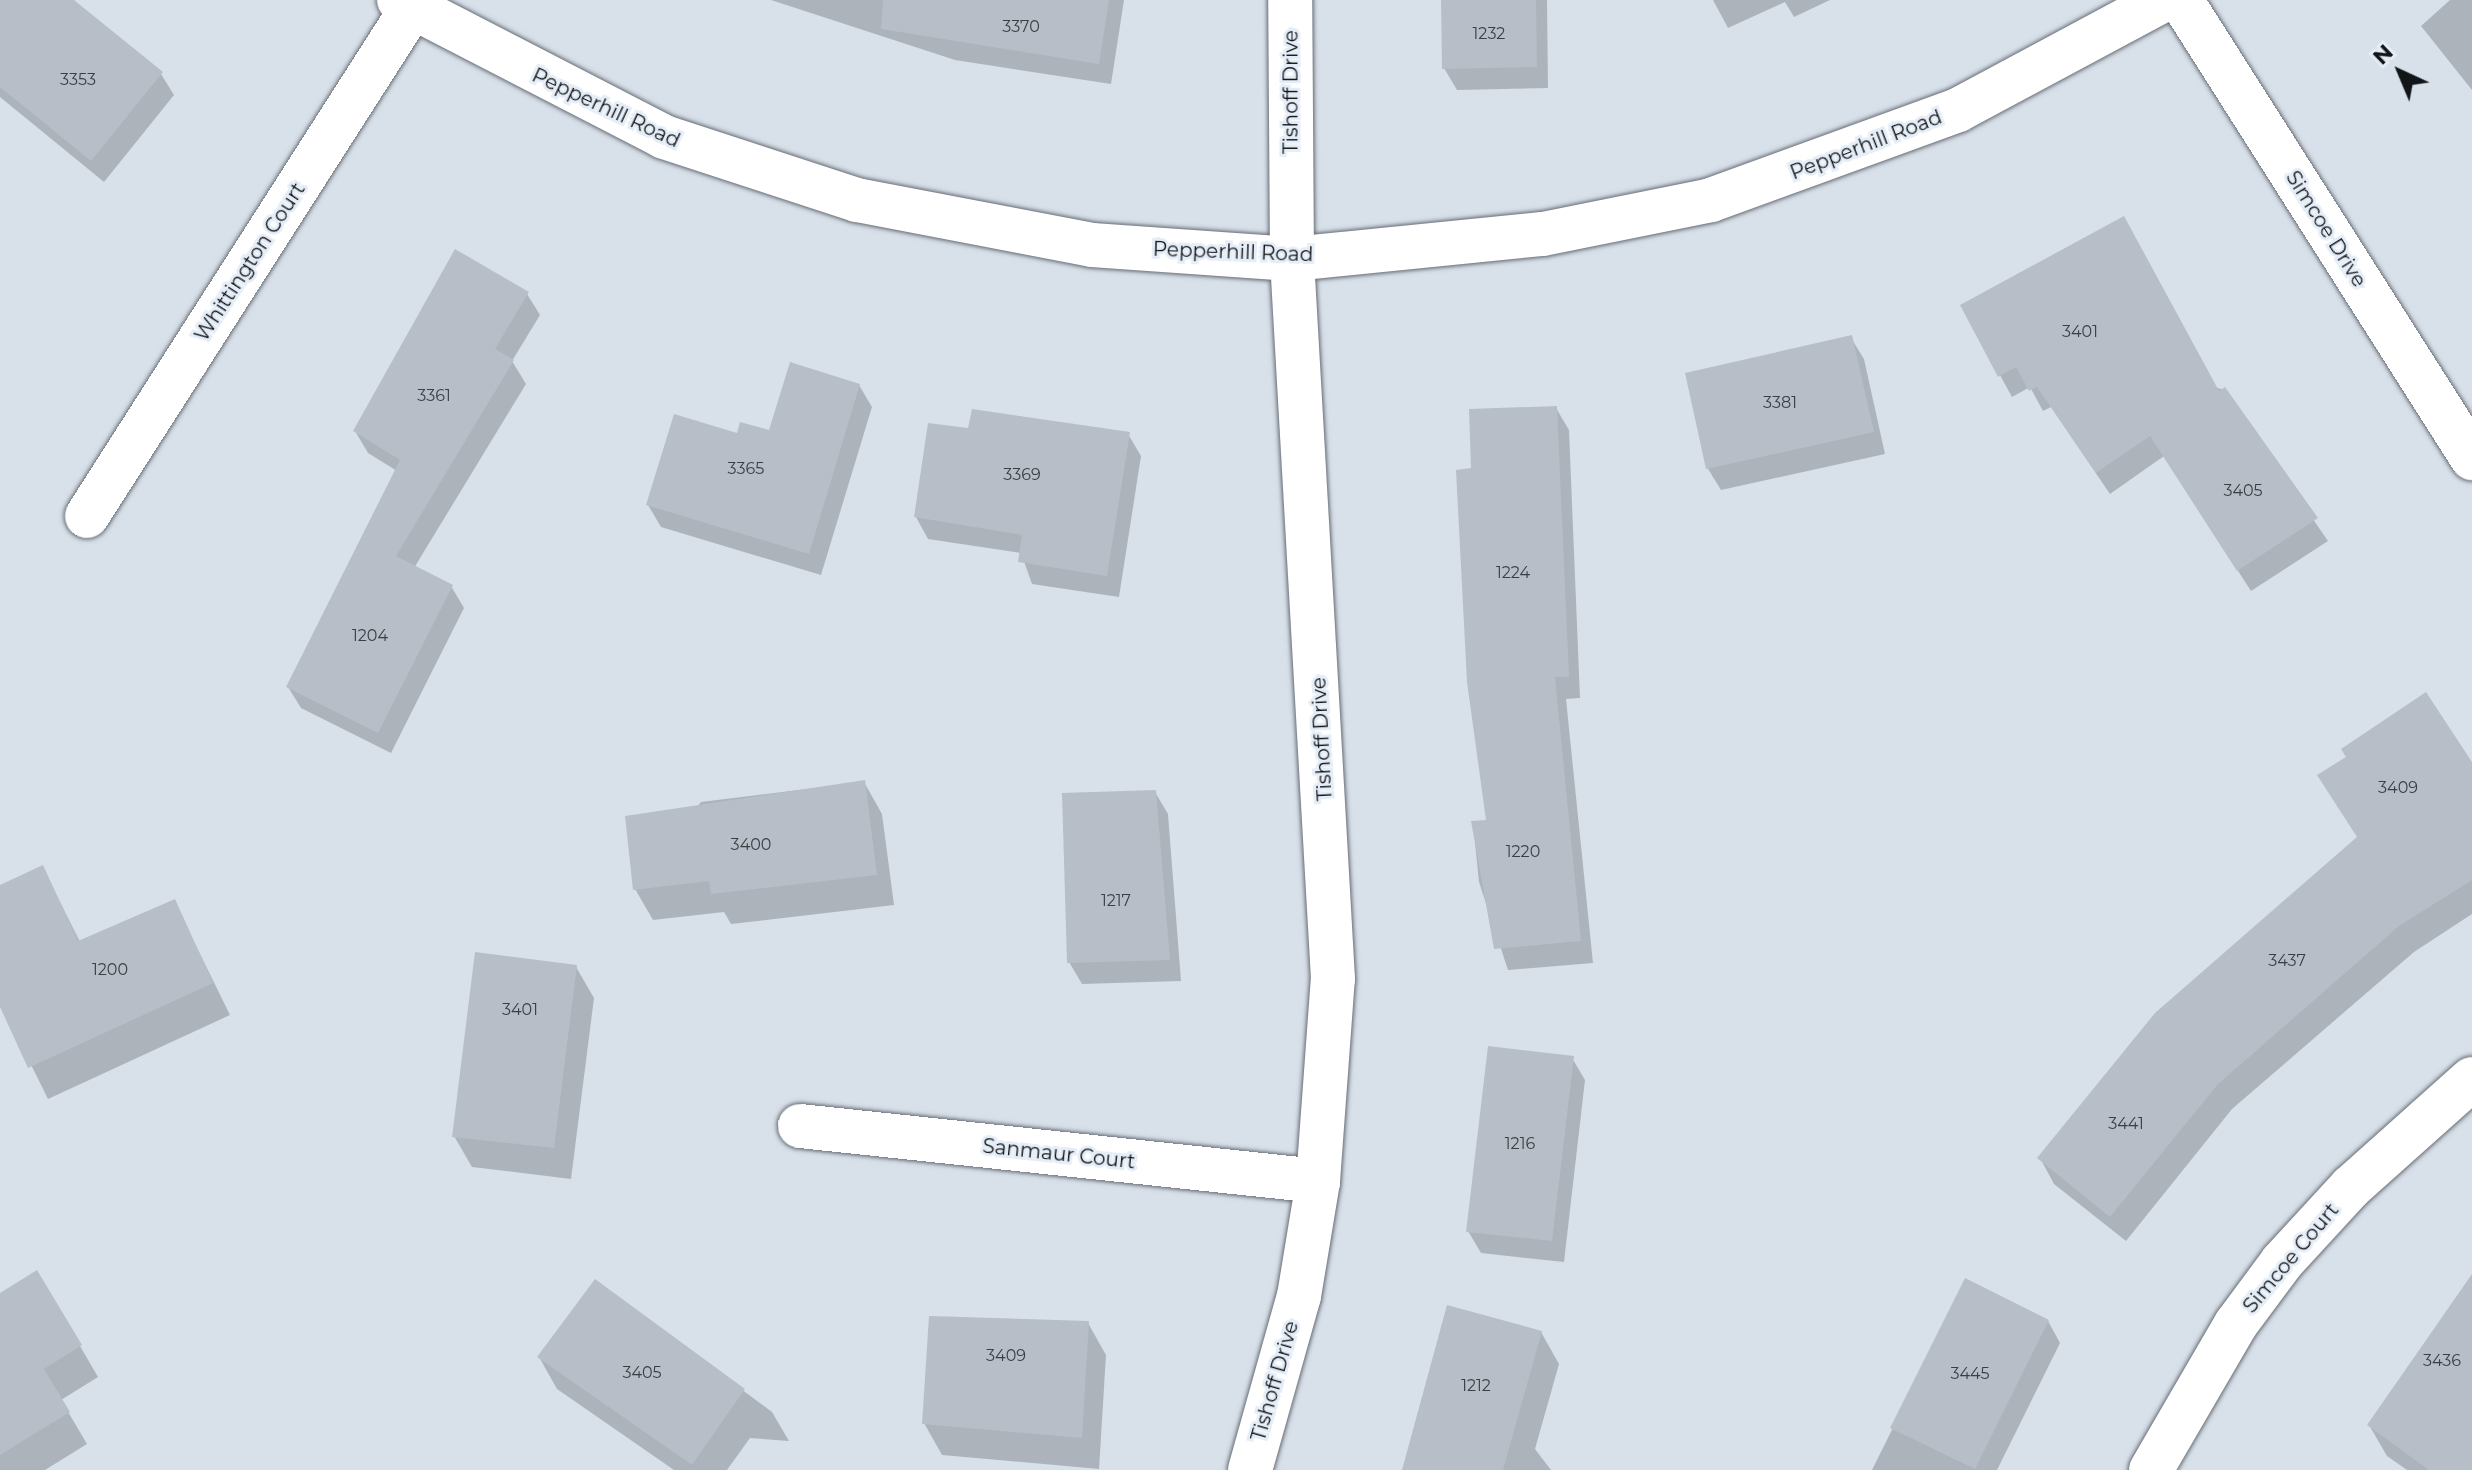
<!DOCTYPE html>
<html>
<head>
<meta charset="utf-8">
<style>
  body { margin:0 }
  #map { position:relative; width:2472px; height:1470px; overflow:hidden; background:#d8e0e9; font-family:Montserrat,sans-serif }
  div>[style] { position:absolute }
  .shadow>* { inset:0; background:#0003 }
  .building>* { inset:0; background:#b7bec7 }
  .roads { filter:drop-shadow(0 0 2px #676d76) drop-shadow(0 0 2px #676d76) }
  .street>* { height:44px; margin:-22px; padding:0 22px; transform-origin:22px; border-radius:22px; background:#fff }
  span { translate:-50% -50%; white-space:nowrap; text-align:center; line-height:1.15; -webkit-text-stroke:6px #e5edf7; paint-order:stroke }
  .number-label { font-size:16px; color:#3b3f44 }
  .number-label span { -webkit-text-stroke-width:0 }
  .street-label { font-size:20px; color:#121518 }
  .north { position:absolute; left:2360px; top:32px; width:80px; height:80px; -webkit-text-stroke:6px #e5edf7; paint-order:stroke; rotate:316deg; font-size:22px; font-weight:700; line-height:32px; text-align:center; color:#121518 }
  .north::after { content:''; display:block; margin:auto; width:28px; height:36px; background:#121518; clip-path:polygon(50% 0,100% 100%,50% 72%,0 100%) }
</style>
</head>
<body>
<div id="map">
  <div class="shadow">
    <div style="clip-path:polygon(0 0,71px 0,161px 74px,174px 95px,104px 182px,0 97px)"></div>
    <div style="clip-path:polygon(771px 0,1124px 0,1111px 84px,955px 60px)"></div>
    <div style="clip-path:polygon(1443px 0,1547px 0,1548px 88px,1457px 90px,1444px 68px)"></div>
    <div style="clip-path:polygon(1713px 0,1830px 0,1794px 17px,1785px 2px,1728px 28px)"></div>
    <div style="clip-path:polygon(2450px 0,2472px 0,2472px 90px,2421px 26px)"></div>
    <div style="clip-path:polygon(527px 294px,540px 315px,512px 361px,526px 384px,414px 568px,451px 586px,464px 608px,391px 753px,301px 708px,288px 687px,397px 471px,368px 453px,355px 431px)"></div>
    <div style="clip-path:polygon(1962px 306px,2224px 390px,2328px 541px,2251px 591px,2164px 456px,2110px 494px,2051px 407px,2043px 411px,2030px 387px,2012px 397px)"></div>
    <div style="clip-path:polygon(1851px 338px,1864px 359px,1885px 454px,1721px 490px,1708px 469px,1688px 375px)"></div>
    <div style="clip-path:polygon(859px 385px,872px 407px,821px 575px,661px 527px,648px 505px,738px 435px,770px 432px)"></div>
    <div style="clip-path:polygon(1556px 408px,1569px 430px,1580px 698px,1566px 699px,1593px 963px,1508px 970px,1479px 882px,1473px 823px,1488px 822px,1473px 470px)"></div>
    <div style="clip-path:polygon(970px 430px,1128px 434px,1141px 456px,1119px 597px,1032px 584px,1021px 553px,928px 539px,916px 517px)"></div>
    <div style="clip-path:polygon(2472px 766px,2472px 914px,2414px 952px,2232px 1109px,2126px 1241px,2054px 1184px,2040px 1158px)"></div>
    <div style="clip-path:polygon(864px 782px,882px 814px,894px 905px,731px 924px,724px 912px,653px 920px,635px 889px,701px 802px)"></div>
    <div style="clip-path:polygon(1155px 792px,1168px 814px,1181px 981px,1082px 984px,1069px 962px)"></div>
    <div style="clip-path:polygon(43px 868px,80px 942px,174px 901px,230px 1015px,48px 1099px,0 1002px,0 888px)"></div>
    <div style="clip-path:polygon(576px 967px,594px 998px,571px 1179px,472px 1167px,454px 1136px)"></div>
    <div style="clip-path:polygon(1572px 1058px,1585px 1080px,1564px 1262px,1481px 1253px,1468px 1231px)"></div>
    <div style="clip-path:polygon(37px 1272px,98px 1377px,61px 1400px,87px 1444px,45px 1470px,0 1470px,0 1295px)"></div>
    <div style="clip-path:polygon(1966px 1281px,2048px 1321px,2060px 1343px,1997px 1470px,1872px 1470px)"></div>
    <div style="clip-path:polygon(596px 1282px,772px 1412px,789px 1441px,750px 1438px,727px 1470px,674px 1470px,557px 1389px,539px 1357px)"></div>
    <div style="clip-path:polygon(2472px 1299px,2472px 1470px,2407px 1470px,2387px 1456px,2369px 1425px)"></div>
    <div style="clip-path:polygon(1088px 1323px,1106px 1355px,1099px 1469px,942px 1455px,924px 1423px)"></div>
    <div style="clip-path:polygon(1541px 1332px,1559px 1364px,1535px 1449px,1551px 1470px,1404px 1470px)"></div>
  </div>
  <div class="building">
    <div style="clip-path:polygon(0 0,74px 0,163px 72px,91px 161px,0 87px)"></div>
    <div style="clip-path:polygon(883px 0,1109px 0,1099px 64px,881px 29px)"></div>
    <div style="clip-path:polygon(1441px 0,1536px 0,1537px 67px,1442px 69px)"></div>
    <div style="clip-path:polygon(2124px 216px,2219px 391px,2225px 387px,2318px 518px,2237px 571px,2150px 436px,2096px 473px,2037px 387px,2029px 391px,2016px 367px,1998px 377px,1960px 305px)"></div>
    <div style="clip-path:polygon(455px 249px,529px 292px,495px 349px,514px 360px,396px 556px,453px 585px,378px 733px,286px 687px,400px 460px,353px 431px)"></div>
    <div style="clip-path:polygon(1852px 335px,1874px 432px,1706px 469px,1685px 373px)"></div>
    <div style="clip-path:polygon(790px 362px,860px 384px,809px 554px,646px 505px,674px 414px,737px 433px,740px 422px,769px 430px)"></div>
    <div style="clip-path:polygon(1557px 406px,1569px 677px,1555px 677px,1581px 941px,1494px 949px,1471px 821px,1486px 820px,1467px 682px,1456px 470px,1471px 468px,1469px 409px)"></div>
    <div style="clip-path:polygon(972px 409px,1130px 432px,1107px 576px,1018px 562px,1022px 535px,914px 517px,928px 423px,968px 428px)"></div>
    <div style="clip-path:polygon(2426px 692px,2472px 762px,2472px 880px,2399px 926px,2218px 1084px,2110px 1217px,2037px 1158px,2155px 1013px,2357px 837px,2317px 775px,2346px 757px,2341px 749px)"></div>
    <div style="clip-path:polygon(865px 780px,877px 875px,711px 894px,709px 881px,633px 890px,625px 816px)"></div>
    <div style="clip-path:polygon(1156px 790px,1170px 960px,1067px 963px,1062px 793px)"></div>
    <div style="clip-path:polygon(43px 865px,78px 941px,175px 899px,213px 983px,28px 1068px,0 1007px,0 885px)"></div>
    <div style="clip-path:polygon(475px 952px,577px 965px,554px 1148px,452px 1137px)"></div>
    <div style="clip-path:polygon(1488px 1046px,1574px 1056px,1552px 1241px,1466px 1232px)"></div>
    <div style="clip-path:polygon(37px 1270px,82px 1345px,44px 1369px,70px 1412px,0 1455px,0 1293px)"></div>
    <div style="clip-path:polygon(2472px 1274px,2472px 1470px,2429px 1470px,2367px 1425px)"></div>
    <div style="clip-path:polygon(1965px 1278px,2049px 1320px,1975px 1469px,1890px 1428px)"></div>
    <div style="clip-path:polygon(595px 1279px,745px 1389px,692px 1465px,537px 1357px)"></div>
    <div style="clip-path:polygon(1447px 1305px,1542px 1331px,1503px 1470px,1402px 1470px)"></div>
    <div style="clip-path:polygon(929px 1316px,1089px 1321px,1082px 1438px,922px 1424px)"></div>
  </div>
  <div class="roads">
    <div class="street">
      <div style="left:399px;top:0;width:298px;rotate:27.3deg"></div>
      <div style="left:664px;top:137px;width:203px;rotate:18.1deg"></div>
      <div style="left:857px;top:200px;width:239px;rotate:10.8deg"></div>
      <div style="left:1092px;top:245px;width:200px;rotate:4deg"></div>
      <div style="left:1292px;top:259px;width:252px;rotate:-5.7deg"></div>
      <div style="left:1543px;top:234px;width:171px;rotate:-11.4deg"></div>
      <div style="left:1711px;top:200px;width:263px;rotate:-20deg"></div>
      <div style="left:1958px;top:110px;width:233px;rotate:-28.2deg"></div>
      <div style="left:2181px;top:0;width:543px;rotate:57.57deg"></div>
      <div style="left:87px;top:516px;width:603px;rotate:-57.39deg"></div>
      <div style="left:800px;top:1126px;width:521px;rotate:6.06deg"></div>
      <div style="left:1250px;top:1470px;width:181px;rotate:-74.3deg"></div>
      <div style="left:1299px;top:1296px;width:117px;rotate:-80.6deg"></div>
      <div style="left:1318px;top:1181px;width:203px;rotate:-85.8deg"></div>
      <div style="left:1333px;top:979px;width:721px;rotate:-93.26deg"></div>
      <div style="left:1292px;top:259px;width:259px;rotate:-90.4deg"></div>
      <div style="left:2151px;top:1470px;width:169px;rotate:-59.8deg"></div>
      <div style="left:2236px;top:1324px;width:77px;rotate:-53.4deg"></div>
      <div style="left:2282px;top:1262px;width:102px;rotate:-47.4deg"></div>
      <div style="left:2351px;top:1187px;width:162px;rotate:-41.8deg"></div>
    </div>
  </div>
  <div class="number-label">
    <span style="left:1021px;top:27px">3370</span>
    <span style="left:1489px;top:34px">1232</span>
    <span style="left:78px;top:80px">3353</span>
    <span style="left:2080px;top:332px">3401</span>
    <span style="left:434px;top:396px">3361</span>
    <span style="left:1780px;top:403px">3381</span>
    <span style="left:746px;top:469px">3365</span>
    <span style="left:1022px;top:475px">3369</span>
    <span style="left:2243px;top:491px">3405</span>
    <span style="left:1513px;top:573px">1224</span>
    <span style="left:370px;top:636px">1204</span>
    <span style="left:2398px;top:788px">3409</span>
    <span style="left:751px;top:845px">3400</span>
    <span style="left:1523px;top:852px">1220</span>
    <span style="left:1116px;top:901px">1217</span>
    <span style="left:2287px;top:961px">3437</span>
    <span style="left:110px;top:970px">1200</span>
    <span style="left:520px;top:1010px">3401</span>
    <span style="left:2126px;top:1124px">3441</span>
    <span style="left:1520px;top:1144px">1216</span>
    <span style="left:1006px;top:1356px">3409</span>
    <span style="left:2442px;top:1361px">3436</span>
    <span style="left:642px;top:1373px">3405</span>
    <span style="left:1970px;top:1374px">3445</span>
    <span style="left:1476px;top:1386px">1212</span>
  </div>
  <div class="street-label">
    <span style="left:1291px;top:92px;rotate:-90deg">Tishoff Drive</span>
    <span style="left:606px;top:108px;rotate:25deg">Pepperhill Road</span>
    <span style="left:1866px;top:145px;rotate:-21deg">Pepperhill Road</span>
    <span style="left:2326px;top:229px;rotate:58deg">Simcoe Drive</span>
    <span style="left:1233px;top:252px;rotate:2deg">Pepperhill Road</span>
    <span style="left:250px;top:262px;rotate:-57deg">Whittington Court</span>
    <span style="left:1322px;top:739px;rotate:-93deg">Tishoff Drive</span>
    <span style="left:1059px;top:1154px;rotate:6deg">Sanmaur Court</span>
    <span style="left:2291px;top:1258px;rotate:-50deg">Simcoe Court</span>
    <span style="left:1275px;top:1381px;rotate:-74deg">Tishoff Drive</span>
  </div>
  <div class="north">N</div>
</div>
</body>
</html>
